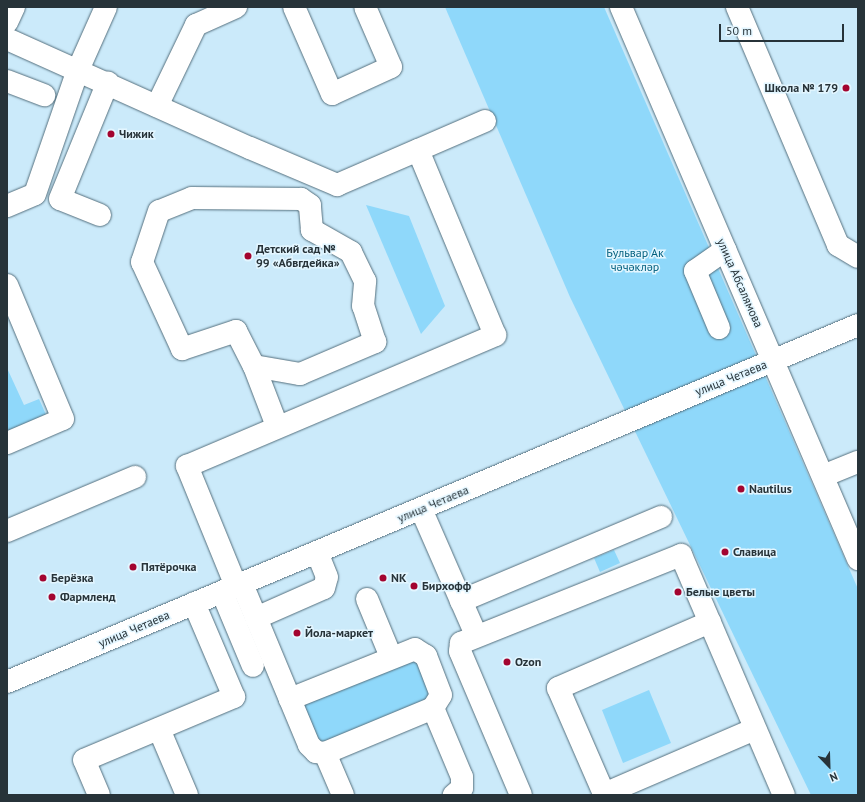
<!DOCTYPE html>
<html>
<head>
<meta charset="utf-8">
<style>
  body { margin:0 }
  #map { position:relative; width:865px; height:802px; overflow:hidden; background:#cbeafa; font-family:"PT Sans",sans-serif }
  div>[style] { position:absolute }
  .green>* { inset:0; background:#8fd8fa }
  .roads { filter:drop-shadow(0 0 1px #546f7d) drop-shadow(0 0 1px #546f7d) }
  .minor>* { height:22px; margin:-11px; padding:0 11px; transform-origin:11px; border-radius:11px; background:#fff }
  .dots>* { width:11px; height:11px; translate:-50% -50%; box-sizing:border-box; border:2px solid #e3f6ff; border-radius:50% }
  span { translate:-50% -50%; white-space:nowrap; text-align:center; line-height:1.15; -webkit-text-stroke:3px #e3f6ff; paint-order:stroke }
  .poi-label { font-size:12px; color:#273339; font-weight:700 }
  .right { translate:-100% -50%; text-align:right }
  .left { translate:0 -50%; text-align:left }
  .park-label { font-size:12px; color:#005f7e }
  .street-label { font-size:12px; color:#273339 }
  .frame { position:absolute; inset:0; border:8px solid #273339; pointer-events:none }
  .north { position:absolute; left:809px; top:746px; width:40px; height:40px; -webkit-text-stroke:3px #e3f6ff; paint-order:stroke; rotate:157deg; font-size:11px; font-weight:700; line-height:16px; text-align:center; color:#273339 }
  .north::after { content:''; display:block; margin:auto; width:14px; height:18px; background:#273339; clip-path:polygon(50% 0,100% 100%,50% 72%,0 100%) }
  .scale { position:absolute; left:719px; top:24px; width:125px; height:18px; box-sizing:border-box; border:2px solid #273339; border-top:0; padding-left:5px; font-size:12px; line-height:14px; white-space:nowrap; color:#273339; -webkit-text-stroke:3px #e3f6ff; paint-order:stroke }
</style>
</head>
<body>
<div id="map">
  <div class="green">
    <div style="clip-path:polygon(445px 7px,604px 7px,858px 589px,858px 795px,811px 795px,570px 297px)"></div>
    <div style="clip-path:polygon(366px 205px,409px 216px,445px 306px,421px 334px)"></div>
    <div style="clip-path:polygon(7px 368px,24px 405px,39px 399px,48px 419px,7px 437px)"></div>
    <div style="clip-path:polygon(614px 550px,620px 563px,600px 572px,594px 558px)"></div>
    <div style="clip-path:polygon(405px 659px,417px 662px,429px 692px,427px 699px,328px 743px,319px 743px,302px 705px)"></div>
    <div style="clip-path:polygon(649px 690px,671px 743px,623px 763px,602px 710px)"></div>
  </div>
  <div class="roads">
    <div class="minor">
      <div style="left:294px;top:7px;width:95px;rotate:66.4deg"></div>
      <div style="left:332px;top:94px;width:65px;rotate:-24.6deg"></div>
      <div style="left:391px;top:67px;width:65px;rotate:-113.4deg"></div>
      <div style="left:621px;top:7px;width:601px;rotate:66.76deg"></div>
      <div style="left:737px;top:7px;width:259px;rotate:67deg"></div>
      <div style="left:838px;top:245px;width:23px;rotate:31deg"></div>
      <div style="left:7px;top:22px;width:17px;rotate:-65deg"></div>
      <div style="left:7px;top:39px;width:266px;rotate:24.2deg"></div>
      <div style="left:250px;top:148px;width:95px;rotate:23deg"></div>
      <div style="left:337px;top:185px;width:88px;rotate:-23.4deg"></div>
      <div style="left:7px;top:81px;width:40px;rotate:21deg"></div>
      <div style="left:157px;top:106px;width:90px;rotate:-64.3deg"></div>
      <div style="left:196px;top:25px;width:44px;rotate:-24.2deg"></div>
      <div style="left:7px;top:206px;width:30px;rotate:-23deg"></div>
      <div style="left:35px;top:194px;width:131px;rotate:-70.9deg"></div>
      <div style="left:78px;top:70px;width:69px;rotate:-66deg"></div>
      <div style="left:100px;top:215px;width:43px;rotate:-158.2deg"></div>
      <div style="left:60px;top:199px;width:126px;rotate:-67.7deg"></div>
      <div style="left:7px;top:285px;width:145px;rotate:67.3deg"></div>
      <div style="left:63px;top:419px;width:61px;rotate:156.8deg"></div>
      <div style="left:719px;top:328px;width:62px;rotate:-112.8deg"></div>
      <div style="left:695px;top:271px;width:37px;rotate:-35deg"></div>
      <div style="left:254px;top:366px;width:47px;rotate:9.9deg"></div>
      <div style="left:300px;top:374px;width:82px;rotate:-23.1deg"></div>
      <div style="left:375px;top:342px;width:38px;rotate:-108deg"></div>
      <div style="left:363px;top:306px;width:25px;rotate:-85deg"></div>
      <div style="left:365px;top:281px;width:32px;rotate:-116deg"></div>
      <div style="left:351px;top:252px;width:45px;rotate:-150.6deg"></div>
      <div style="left:312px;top:230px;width:25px;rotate:-95deg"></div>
      <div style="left:310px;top:205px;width:11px;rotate:-146deg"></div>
      <div style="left:301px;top:199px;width:109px;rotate:-179.5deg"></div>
      <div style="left:192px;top:198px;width:35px;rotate:158deg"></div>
      <div style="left:159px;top:211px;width:54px;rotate:108.4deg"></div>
      <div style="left:142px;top:262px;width:96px;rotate:65.3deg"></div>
      <div style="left:182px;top:349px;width:57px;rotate:-18.4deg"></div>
      <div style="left:236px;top:331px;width:39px;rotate:63deg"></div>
      <div style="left:254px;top:366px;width:64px;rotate:69deg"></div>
      <div style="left:823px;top:476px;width:38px;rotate:-22deg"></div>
      <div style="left:421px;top:509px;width:137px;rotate:66.4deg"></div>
      <div style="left:7px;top:531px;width:139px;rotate:-22.9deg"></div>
      <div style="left:242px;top:584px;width:174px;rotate:67.4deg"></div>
      <div style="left:309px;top:745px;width:10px;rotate:45deg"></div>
      <div style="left:316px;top:752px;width:9px;rotate:6deg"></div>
      <div style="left:325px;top:753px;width:117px;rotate:-22.6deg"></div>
      <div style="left:433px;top:708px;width:15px;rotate:-58deg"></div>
      <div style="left:441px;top:695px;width:42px;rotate:-111deg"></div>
      <div style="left:426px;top:656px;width:13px;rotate:-148deg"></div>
      <div style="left:415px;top:649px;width:135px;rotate:158.2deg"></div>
      <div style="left:236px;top:586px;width:130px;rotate:-112.2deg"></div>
      <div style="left:187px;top:466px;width:335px;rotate:-23deg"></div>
      <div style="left:495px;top:335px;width:200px;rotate:-112.6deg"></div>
      <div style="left:418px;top:150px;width:73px;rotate:-23.4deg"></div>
      <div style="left:222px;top:592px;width:80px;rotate:67.3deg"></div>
      <div style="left:367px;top:599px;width:63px;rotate:67.5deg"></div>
      <div style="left:461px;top:601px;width:217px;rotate:-22.8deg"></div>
      <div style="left:256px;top:618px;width:74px;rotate:-23.8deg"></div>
      <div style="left:324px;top:588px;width:11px;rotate:-75deg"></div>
      <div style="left:327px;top:577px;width:27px;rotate:-112deg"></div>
      <div style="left:710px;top:622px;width:166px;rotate:156.5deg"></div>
      <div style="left:558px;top:688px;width:116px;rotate:66.5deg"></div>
      <div style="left:604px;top:794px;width:164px;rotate:-23.3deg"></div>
      <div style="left:7px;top:682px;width:923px;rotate:-22.76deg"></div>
      <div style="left:433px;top:708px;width:75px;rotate:67.2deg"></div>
      <div style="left:462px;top:777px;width:11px;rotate:90deg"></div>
      <div style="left:462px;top:788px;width:11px;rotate:139deg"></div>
      <div style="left:159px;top:729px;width:72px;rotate:67deg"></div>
      <div style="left:325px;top:753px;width:46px;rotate:66.8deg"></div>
      <div style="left:99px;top:795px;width:38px;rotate:-113deg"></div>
      <div style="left:84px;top:760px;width:163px;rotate:-22.8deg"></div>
      <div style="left:234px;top:697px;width:102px;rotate:-113.1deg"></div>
      <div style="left:521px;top:795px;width:156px;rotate:-113deg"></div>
      <div style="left:460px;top:651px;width:8px;rotate:-83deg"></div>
      <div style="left:461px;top:643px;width:237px;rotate:-21.8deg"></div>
      <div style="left:681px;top:555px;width:261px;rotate:66.8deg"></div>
    </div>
  </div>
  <div class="dots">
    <div style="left:846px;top:88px;background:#a3042f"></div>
    <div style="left:111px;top:134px;background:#a3042f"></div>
    <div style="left:248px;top:256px;background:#a3042f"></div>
    <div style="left:741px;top:489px;background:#a3042f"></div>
    <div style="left:725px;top:552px;background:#a3042f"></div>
    <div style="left:133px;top:567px;background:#a3042f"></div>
    <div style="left:43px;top:578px;background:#a3042f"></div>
    <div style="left:383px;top:578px;background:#a3042f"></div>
    <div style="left:414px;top:586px;background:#a3042f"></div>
    <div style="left:678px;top:592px;background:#a3042f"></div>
    <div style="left:52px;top:597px;background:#a3042f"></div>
    <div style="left:297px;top:633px;background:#a3042f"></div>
    <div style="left:507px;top:662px;background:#a3042f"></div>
  </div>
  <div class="poi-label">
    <span class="right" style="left:838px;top:88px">Школа № 179</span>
    <span class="left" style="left:119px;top:134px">Чижик</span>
    <span class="left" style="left:256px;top:256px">Детский сад №<br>99 «Абвгдейка»</span>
    <span class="left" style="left:749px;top:489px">Nautilus</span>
    <span class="left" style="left:733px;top:552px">Славица</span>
    <span class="left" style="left:141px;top:567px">Пятёрочка</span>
    <span class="left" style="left:51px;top:578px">Берёзка</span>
    <span class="left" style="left:391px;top:578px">NK</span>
    <span class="left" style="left:422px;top:586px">Бирхофф</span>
    <span class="left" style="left:686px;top:592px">Белые цветы</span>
    <span class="left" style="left:60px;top:597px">Фармленд</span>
    <span class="left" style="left:305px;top:633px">Йола-маркет</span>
    <span class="left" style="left:515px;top:662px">Ozon</span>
  </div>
  <div class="park-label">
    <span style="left:635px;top:260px">Бульвар Ак<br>чәчәкләр</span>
  </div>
  <div class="street-label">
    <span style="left:740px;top:283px;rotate:66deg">улица Абсалямова</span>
    <span style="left:731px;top:378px;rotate:-22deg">улица Четаева</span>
    <span style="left:433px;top:504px;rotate:-23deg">улица Четаева</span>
    <span style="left:134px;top:629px;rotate:-23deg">улица Четаева</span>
  </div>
  <div class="frame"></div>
  <div class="north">N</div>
  <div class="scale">50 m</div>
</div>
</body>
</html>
